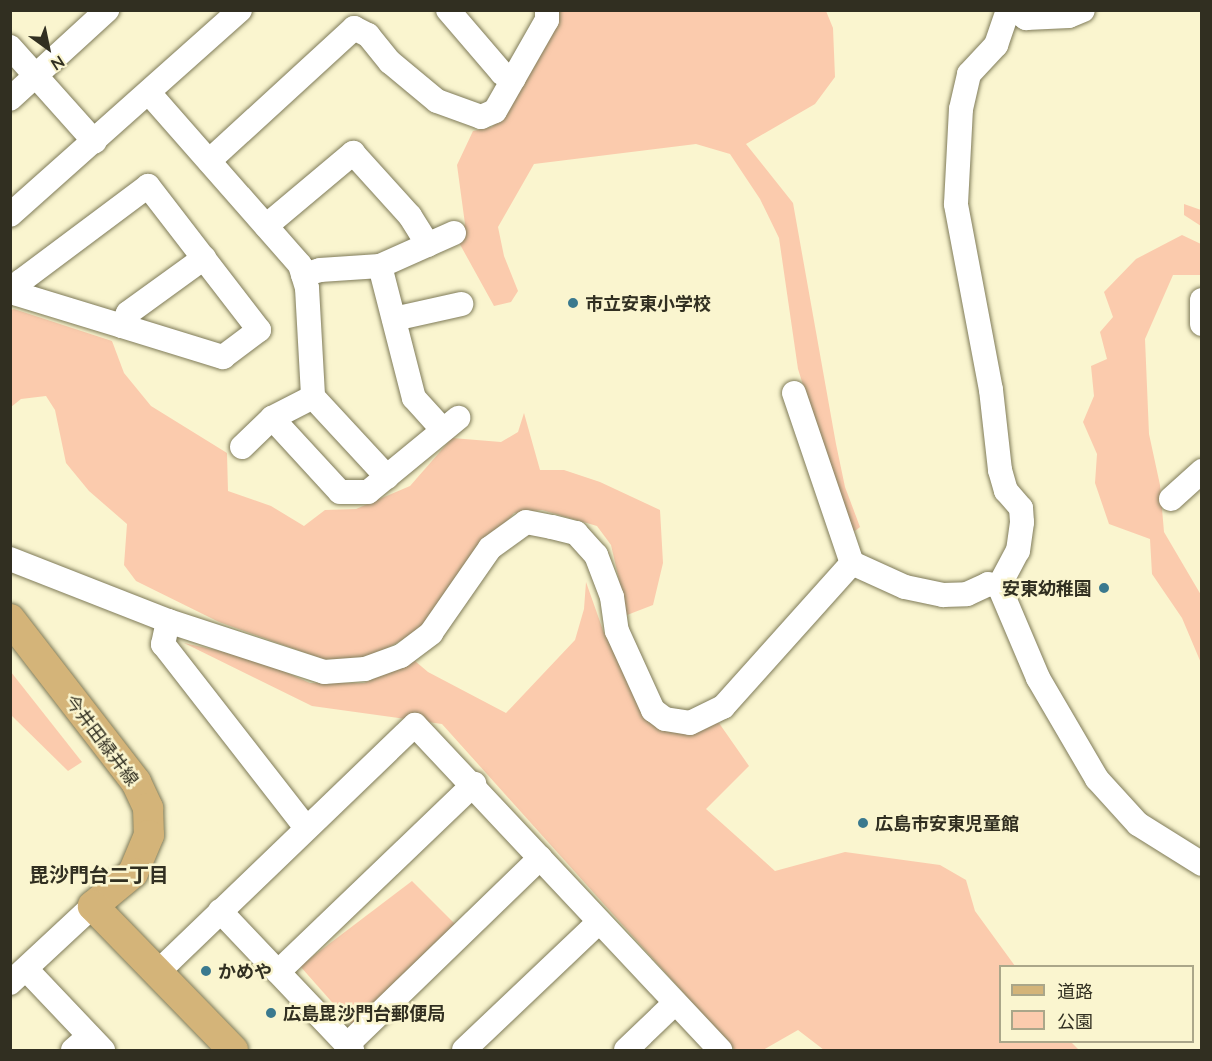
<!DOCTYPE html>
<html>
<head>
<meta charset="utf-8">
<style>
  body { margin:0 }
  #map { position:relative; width:1212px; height:1061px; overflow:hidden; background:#faf5cf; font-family:Lato,"Noto Sans JP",sans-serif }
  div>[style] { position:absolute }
  .green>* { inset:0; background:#fbcbad }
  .roads { filter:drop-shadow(0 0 2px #7f7b59) drop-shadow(0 0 2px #7f7b59) }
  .minor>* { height:24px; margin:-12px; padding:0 12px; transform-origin:12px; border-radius:12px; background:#fff }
  .major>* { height:30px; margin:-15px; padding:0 15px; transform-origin:15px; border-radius:15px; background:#d4b479 }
  .dots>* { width:16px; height:16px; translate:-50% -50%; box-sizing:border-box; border:3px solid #faf5cf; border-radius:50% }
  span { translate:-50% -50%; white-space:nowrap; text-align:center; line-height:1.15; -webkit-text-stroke:5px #faf5cf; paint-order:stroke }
  .poi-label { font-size:18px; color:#312f21; font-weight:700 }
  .left { translate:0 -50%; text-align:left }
  .right { translate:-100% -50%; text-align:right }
  .street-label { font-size:18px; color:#312f21 }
  .neighbourhood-label { font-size:20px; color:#312f21; font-weight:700 }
  .frame { position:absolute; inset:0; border:12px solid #312f21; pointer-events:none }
  .legend { position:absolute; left:999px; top:965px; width:195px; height:78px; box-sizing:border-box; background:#faf5cf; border:2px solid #aaa689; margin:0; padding:8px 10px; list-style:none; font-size:18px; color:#312f21 }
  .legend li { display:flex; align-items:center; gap:12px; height:30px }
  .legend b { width:30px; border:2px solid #aaa689 }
  .north { position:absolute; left:18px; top:18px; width:60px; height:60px; -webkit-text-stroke:4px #faf5cf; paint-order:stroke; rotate:147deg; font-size:16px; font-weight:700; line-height:24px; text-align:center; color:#312f21 }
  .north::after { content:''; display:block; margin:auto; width:21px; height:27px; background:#312f21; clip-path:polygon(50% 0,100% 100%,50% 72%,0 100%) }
</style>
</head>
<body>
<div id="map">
  <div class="green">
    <div style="clip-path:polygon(557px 11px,826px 11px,833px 28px,835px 77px,815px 104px,746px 144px,793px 203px,836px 444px,845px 487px,860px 527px,850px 535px,798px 369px,779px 238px,760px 199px,730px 154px,696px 144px,534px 164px,498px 227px,504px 256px,518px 291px,511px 302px,494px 306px,457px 239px,465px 224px,457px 165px,473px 131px,492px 127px,524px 82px)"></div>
    <div style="clip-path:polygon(1184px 204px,1201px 210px,1201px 226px,1184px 215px)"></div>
    <div style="clip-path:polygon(1182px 235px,1201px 244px,1201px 275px,1173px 275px,1145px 339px,1149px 434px,1160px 485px,1164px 532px,1201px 595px,1201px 663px,1182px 618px,1152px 574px,1150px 539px,1109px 524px,1095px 483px,1097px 454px,1083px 422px,1094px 396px,1091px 366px,1107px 359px,1100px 332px,1113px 317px,1104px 292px,1136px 259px)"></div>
    <div style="clip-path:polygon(14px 309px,112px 341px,124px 373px,151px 406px,227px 453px,228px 491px,271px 506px,304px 526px,325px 510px,356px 509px,410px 486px,452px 438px,501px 442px,518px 432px,524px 413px,540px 470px,564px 470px,600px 482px,660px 510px,663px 563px,653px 605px,627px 615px,611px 545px,597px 526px,542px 510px,514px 513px,417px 632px,365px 660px,334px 663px,219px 622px,136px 581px,124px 565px,127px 524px,89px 491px,66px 463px,55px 410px,46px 396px,21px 399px,11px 407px,11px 310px)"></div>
    <div style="clip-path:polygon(586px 582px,604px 633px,614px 641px,639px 702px,719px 723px,749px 766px,706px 809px,775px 871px,845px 852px,940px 865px,966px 880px,975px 911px,1015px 966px,1000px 966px,1000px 1042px,1071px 1042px,1079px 1050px,824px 1050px,798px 1030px,763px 1050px,735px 1050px,442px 724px,312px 706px,184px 643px,256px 659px,310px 683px,364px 683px,415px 661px,428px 672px,506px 713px,575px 640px,584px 609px)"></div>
    <div style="clip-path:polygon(10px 672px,11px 672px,82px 762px,68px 771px,11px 715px)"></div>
    <div style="clip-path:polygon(412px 881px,459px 928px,353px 1026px,300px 966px)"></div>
  </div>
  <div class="roads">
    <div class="minor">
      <div style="left:448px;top:10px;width:83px;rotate:49.4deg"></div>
      <div style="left:502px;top:73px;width:13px;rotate:27deg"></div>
      <div style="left:1015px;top:10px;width:14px;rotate:36deg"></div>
      <div style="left:1026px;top:18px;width:43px;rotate:-2.7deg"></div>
      <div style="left:1069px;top:16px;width:15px;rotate:-23deg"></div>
      <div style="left:10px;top:47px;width:127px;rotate:48.2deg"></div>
      <div style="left:149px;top:93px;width:229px;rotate:48.7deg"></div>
      <div style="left:300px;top:265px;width:24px;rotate:73deg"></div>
      <div style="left:307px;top:288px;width:109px;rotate:86.8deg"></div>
      <div style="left:313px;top:397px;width:109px;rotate:47.2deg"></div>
      <div style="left:10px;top:99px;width:132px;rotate:-42.5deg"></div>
      <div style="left:209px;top:161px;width:197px;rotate:-42.5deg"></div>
      <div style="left:354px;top:28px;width:16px;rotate:27deg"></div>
      <div style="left:368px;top:35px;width:35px;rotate:51deg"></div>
      <div style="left:390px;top:62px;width:61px;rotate:39.7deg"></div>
      <div style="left:437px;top:101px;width:47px;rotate:20deg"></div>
      <div style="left:481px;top:117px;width:15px;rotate:-23deg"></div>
      <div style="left:495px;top:111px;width:105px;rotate:-60.3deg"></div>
      <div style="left:547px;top:20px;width:10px;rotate:-90deg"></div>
      <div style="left:10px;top:215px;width:308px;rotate:-41.7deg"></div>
      <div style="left:266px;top:226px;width:114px;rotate:-40deg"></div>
      <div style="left:353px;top:153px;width:85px;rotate:47.9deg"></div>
      <div style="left:410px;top:216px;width:34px;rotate:58deg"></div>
      <div style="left:380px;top:266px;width:136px;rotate:75.6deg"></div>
      <div style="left:414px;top:398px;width:43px;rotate:47.8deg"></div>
      <div style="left:303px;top:275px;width:18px;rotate:-16deg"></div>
      <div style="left:320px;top:270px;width:60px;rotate:-3.8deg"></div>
      <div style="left:380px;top:266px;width:81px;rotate:-24deg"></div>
      <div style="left:10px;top:292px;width:4px;rotate:14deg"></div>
      <div style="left:14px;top:293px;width:113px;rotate:17deg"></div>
      <div style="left:122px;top:326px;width:106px;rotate:17.1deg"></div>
      <div style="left:223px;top:357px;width:45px;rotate:-36.9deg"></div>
      <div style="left:259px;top:330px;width:182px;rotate:-127.6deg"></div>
      <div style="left:148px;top:186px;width:159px;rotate:143.2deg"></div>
      <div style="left:21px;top:281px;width:14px;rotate:120deg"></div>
      <div style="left:1202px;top:300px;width:24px;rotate:90deg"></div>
      <div style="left:394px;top:319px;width:69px;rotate:-12.6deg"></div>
      <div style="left:122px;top:326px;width:14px;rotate:-65deg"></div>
      <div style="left:128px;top:313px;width:94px;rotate:-35.9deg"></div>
      <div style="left:794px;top:393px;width:180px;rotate:71.2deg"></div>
      <div style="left:852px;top:563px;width:58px;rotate:24.4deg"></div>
      <div style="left:905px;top:587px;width:39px;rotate:12deg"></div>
      <div style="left:943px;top:595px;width:24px;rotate:-2deg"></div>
      <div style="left:967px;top:594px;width:23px;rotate:-25deg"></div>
      <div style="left:988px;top:584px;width:11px;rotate:10deg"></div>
      <div style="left:272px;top:418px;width:100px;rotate:47.4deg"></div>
      <div style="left:340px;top:492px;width:28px"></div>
      <div style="left:368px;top:492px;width:117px;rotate:-39.4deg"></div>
      <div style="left:242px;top:447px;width:42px;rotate:-44deg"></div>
      <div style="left:272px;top:418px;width:46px;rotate:-27.1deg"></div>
      <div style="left:1171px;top:499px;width:42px;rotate:-42.1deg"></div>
      <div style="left:10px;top:559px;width:170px;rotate:21.4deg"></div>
      <div style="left:168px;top:621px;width:164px;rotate:18.1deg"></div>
      <div style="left:324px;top:672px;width:41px;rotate:-4.2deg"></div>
      <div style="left:365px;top:669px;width:38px;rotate:-20deg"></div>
      <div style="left:401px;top:656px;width:38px;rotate:-37deg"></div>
      <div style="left:431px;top:633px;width:103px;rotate:-55.2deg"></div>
      <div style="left:490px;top:548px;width:44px;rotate:-35.8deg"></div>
      <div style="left:526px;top:522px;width:26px;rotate:11deg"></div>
      <div style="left:552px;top:527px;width:25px;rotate:14deg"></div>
      <div style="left:576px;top:533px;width:30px;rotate:48deg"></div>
      <div style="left:596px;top:555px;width:45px;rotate:69.1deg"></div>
      <div style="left:612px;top:597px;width:34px;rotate:82deg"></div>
      <div style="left:617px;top:631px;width:87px;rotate:65.5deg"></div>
      <div style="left:653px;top:710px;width:15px;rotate:37deg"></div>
      <div style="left:665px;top:719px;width:25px;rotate:9deg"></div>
      <div style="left:690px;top:723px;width:37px;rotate:-26deg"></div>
      <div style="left:723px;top:707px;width:193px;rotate:-48.1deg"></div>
      <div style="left:999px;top:586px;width:40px;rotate:-62deg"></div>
      <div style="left:1018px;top:551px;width:29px;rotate:-82deg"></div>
      <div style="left:1022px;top:522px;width:14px;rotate:-94deg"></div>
      <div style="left:1021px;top:508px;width:23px;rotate:-131deg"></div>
      <div style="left:1006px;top:491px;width:22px;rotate:-106deg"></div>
      <div style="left:1000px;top:470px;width:81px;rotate:-96.4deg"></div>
      <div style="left:991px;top:390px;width:189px;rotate:-100.7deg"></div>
      <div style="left:956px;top:204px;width:95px;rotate:-87deg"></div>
      <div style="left:961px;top:109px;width:36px;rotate:-77deg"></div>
      <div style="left:969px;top:74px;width:40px;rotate:-47deg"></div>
      <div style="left:996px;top:45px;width:37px;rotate:-71deg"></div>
      <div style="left:999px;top:586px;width:100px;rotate:67deg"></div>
      <div style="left:1038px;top:678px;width:117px;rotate:59.7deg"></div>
      <div style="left:1097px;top:779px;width:61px;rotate:47.7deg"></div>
      <div style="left:1138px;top:824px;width:75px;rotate:32deg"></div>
      <div style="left:168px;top:621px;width:24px;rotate:102deg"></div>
      <div style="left:163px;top:644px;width:233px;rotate:52.1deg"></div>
      <div style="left:220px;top:911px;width:192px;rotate:46.5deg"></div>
      <div style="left:26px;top:969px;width:112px;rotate:46.5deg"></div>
      <div style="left:159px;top:971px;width:355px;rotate:-43.9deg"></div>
      <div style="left:415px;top:725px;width:446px;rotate:46.8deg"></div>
      <div style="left:278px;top:972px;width:272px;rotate:-43.8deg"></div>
      <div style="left:10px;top:983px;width:113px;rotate:-42.9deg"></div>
      <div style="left:347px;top:1045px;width:269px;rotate:-44.1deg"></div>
      <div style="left:73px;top:1050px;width:21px;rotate:-41deg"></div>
      <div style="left:464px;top:1050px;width:185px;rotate:-43.5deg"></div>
      <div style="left:626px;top:1050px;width:68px;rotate:-43.8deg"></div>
    </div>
    <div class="major">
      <div style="left:10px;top:619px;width:206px;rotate:52.3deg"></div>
      <div style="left:136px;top:782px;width:29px;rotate:65deg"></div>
      <div style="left:148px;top:808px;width:27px;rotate:88deg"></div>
      <div style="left:149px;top:835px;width:41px;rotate:112.8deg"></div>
      <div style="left:133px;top:873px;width:52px;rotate:140.5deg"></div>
      <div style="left:93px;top:906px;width:201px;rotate:45.8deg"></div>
    </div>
  </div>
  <div class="dots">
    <div style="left:573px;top:303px;background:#3a798e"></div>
    <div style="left:1104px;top:588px;background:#3a798e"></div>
    <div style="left:863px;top:823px;background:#3a798e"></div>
    <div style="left:206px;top:971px;background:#3a798e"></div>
    <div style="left:271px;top:1013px;background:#3a798e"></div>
  </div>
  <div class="poi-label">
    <span class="left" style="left:585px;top:303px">市立安東小学校</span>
    <span class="right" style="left:1092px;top:588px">安東幼稚園</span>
    <span class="left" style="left:875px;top:823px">広島市安東児童館</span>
    <span class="left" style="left:218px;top:971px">かめや</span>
    <span class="left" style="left:283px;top:1013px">広島毘沙門台郵便局</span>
  </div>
  <div class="street-label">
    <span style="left:102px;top:740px;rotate:53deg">今井田緑井線</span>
  </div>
  <div class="neighbourhood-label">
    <span style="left:99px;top:874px">毘沙門台二丁目</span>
  </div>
  <div class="frame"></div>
  <ul class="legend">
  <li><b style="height:8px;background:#d4b479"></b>道路</li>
  <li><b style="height:16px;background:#fbcbad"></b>公園</li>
  </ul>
  <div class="north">N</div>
</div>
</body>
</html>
